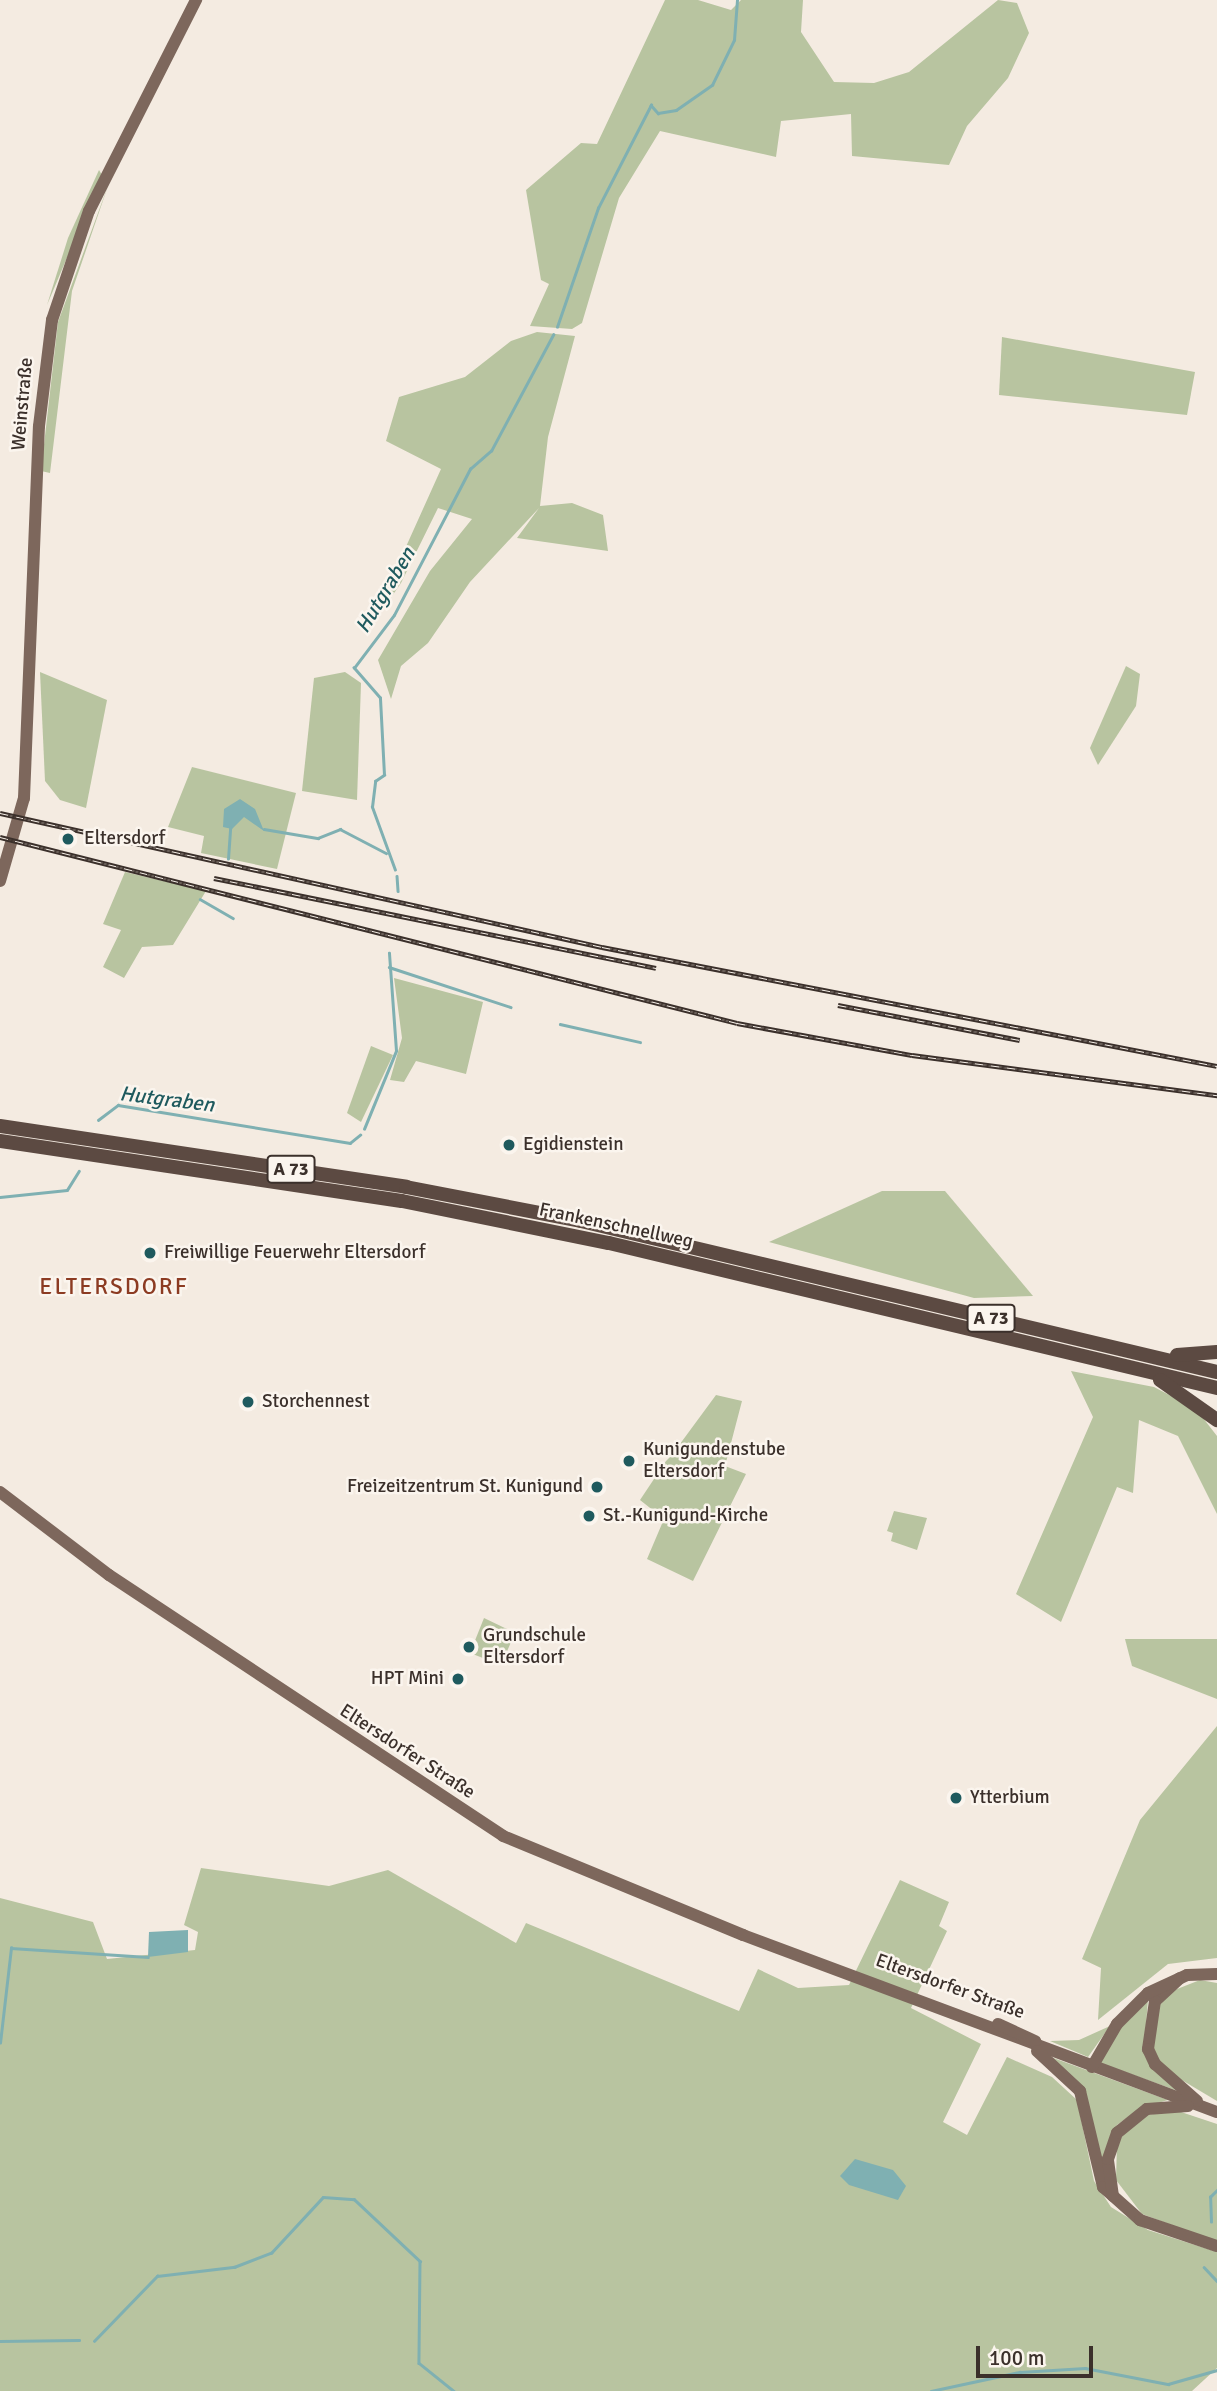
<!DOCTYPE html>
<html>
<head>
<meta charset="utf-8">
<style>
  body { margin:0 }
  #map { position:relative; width:1217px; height:2391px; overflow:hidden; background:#f4ebe1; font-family:Signika,sans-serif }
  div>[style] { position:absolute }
  .green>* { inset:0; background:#b8c4a0 }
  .water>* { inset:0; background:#7fb0b2 }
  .stream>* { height:2.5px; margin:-1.25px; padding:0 1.25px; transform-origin:1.25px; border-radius:1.25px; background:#7fb0b2 }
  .major>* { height:12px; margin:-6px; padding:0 6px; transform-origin:6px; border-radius:6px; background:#7d675c }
  .highway>* { height:14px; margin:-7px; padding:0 7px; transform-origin:7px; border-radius:7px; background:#5c4a42 }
  .rail>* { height:5px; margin-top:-2.5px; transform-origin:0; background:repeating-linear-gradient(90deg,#fbf5ee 0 8px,#3b302b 0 16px); box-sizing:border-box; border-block:2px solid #3b302b }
  .dots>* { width:19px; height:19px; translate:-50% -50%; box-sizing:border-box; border:4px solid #fbf5ee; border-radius:50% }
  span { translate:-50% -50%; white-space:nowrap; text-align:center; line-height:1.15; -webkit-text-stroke:5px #fbf5ee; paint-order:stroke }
  .shield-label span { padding:2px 5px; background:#fbf5ee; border:2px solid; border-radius:5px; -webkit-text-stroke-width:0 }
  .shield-label { font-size:18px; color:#3b302b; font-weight:700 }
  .street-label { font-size:19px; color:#3b302b }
  .poi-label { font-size:19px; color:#3b302b }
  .left { translate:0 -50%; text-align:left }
  .right { translate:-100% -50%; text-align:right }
  .water-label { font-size:21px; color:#1f5a5e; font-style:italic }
  .quarter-label { font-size:23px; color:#8c3b22; letter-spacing:2px }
  .scale { position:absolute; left:976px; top:2346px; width:117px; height:32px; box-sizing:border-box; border:4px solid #3b302b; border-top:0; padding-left:9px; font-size:21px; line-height:24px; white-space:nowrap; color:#3b302b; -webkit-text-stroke:5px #fbf5ee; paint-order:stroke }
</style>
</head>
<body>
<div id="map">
  <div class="green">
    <div style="clip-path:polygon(665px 0,698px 0,731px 10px,741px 0,803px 0,801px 32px,834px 82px,874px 83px,909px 72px,998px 0,1017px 3px,1029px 33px,1008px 78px,967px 126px,949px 165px,852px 156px,851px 114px,781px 121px,776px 157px,660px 131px,619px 198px,582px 323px,572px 329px,530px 326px,549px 284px,541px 280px,526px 190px,581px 143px,597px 144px)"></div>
    <div style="clip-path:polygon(99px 170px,102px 175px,47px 305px,68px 238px)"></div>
    <div style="clip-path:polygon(109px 183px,72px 291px,50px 473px,41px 471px,58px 322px)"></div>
    <div style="clip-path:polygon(537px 332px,575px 336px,548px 437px,540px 506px,572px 503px,603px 515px,608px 551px,517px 538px,539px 508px,470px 582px,428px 643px,401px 666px,391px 699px,378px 660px,430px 571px,472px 519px,438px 508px,401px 583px,368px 631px,441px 469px,386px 441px,399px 397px,465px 377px,511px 341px)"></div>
    <div style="clip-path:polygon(1002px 337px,1195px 372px,1187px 415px,999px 395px)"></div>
    <div style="clip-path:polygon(1126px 666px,1140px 674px,1136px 706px,1098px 765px,1090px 748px)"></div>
    <div style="clip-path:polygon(40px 672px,107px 700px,86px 808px,60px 800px,45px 781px)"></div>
    <div style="clip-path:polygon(345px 672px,361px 683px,357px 800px,302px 791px,314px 678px)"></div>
    <div style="clip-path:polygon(192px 767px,296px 793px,277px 869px,201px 853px,204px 836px,168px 827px)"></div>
    <div style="clip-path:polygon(125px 872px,206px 891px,173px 945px,142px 947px,124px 978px,103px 967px,121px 930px,103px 924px)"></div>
    <div style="clip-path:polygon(394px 978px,483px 1002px,466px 1074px,416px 1061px,404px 1082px,390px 1080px,402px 1038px)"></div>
    <div style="clip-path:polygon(371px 1046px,393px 1055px,361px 1122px,347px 1113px)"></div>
    <div style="clip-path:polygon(882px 1191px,945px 1191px,1033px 1296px,974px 1298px,769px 1242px)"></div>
    <div style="clip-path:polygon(1071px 1371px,1154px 1387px,1196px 1409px,1217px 1436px,1217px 1514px,1178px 1436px,1139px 1420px,1133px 1493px,1117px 1487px,1061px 1622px,1016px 1594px,1093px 1417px)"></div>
    <div style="clip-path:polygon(716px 1395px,742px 1401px,725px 1466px,746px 1474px,693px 1581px,647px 1559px,664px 1519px,640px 1500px,666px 1461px,675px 1452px,682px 1456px,677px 1448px)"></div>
    <div style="clip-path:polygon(894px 1511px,927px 1518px,917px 1550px,891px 1541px,893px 1533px,887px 1531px)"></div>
    <div style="clip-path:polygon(484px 1618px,515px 1633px,501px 1665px,470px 1653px)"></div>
    <div style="clip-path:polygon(1125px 1639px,1217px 1639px,1217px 1699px,1132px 1666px)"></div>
    <div style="clip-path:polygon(1217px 1726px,1217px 1958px,1168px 1964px,1098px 2020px,1101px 1968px,1082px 1959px,1140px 1820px)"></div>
    <div style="clip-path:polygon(201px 1868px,329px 1886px,388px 1870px,516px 1943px,526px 1923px,739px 2011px,758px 1969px,798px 1988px,849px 1985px,900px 1880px,949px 1902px,939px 1926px,947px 1931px,911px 2008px,981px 2044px,943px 2122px,967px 2135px,1007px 2057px,1052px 2077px,1077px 2100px,1094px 2181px,1111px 2207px,1148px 2230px,1217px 2252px,1217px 2368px,1192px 2391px,0 2391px,0 1898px,93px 1922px,107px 1959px,195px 1950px,198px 1932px,184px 1925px)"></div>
    <div style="clip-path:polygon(1200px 1980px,1217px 1983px,1217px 2101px,1165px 2070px,1152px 2048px,1157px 2008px,1172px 1991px)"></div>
    <div style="clip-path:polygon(1148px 1999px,1144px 2052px,1178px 2091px,1100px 2063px,1113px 2036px)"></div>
    <div style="clip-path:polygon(1110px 2026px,1088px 2057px,1050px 2041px,1079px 2040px)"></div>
    <div style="clip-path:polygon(1048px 2056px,1168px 2100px,1140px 2108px,1117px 2125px,1104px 2169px,1084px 2090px)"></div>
    <div style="clip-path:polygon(1178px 2111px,1217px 2124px,1217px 2242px,1142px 2214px,1116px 2180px,1117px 2144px,1131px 2124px,1146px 2115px)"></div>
  </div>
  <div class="water">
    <div style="clip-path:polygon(240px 799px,255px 809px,264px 831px,244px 817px,232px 829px,223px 827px,224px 809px)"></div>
    <div style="clip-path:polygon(188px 1930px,188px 1952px,148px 1957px,149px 1932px)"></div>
    <div style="clip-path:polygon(855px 2159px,893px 2170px,906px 2186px,898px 2200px,849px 2185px,840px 2176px)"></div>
  </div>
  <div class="stream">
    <div style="left:557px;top:327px;width:126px;rotate:-71deg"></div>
    <div style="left:598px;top:208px;width:116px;rotate:-62.8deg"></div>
    <div style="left:651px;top:105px;width:11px;rotate:49deg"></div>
    <div style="left:658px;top:113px;width:18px;rotate:-9deg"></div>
    <div style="left:676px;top:110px;width:44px;rotate:-34.8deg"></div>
    <div style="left:712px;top:85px;width:50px;rotate:-63.9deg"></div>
    <div style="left:734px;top:40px;width:40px;rotate:-85.7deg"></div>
    <div style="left:264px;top:829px;width:55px;rotate:9.5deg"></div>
    <div style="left:318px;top:838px;width:24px;rotate:-22deg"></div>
    <div style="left:340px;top:829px;width:52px;rotate:27.6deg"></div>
    <div style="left:228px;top:859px;width:31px;rotate:-86deg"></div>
    <div style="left:395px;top:870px;width:67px;rotate:-110.1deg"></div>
    <div style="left:372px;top:807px;width:26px;rotate:-83deg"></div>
    <div style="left:375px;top:781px;width:11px;rotate:-34deg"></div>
    <div style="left:384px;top:775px;width:77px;rotate:-93deg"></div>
    <div style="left:380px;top:698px;width:40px;rotate:-131deg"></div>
    <div style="left:354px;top:668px;width:66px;rotate:-53deg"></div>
    <div style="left:394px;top:615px;width:165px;rotate:-62.5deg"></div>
    <div style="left:470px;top:469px;width:28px;rotate:-41deg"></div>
    <div style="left:491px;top:451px;width:132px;rotate:-61.9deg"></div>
    <div style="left:397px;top:876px;width:15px;rotate:86deg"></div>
    <div style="left:200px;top:899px;width:38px;rotate:30deg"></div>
    <div style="left:389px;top:967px;width:128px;rotate:18.2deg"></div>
    <div style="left:560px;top:1024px;width:82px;rotate:12.7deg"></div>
    <div style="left:98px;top:1120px;width:25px;rotate:-37deg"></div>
    <div style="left:118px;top:1105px;width:235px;rotate:9.3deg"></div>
    <div style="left:350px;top:1143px;width:13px;rotate:-39deg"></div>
    <div style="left:364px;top:1129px;width:84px;rotate:-67.7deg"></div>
    <div style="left:396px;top:1051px;width:98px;rotate:-94.1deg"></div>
    <div style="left:0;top:1197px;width:67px;rotate:-6deg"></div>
    <div style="left:67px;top:1190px;width:22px;rotate:-58deg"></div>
    <div style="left:0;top:2043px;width:96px;rotate:-83.4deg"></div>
    <div style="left:11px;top:1948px;width:137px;rotate:3.8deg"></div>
    <div style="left:1211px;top:2222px;width:25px;rotate:-92deg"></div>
    <div style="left:1210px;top:2197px;width:10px;rotate:-45deg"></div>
    <div style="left:1204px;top:2267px;width:19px;rotate:47deg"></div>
    <div style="left:0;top:2341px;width:79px;rotate:-0.7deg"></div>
    <div style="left:94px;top:2341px;width:91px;rotate:-45.9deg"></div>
    <div style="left:157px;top:2276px;width:78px;rotate:-6.7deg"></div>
    <div style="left:234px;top:2267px;width:40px;rotate:-21deg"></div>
    <div style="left:271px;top:2253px;width:76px;rotate:-47.1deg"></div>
    <div style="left:323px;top:2197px;width:31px;rotate:4deg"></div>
    <div style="left:354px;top:2199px;width:91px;rotate:43.2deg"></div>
    <div style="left:420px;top:2261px;width:102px;rotate:90.6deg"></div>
    <div style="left:419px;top:2363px;width:45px;rotate:38.7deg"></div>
    <div style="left:931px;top:2391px;width:91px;rotate:-12.1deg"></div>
    <div style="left:1020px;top:2372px;width:65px;rotate:-3.5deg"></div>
    <div style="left:1085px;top:2368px;width:85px;rotate:10.9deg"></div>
    <div style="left:1168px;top:2384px;width:51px;rotate:-15.9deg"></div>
  </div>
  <div class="major">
    <div style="left:0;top:881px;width:86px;rotate:-73.9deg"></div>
    <div style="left:24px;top:798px;width:372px;rotate:-87.7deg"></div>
    <div style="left:39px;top:426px;width:107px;rotate:-83deg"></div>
    <div style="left:52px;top:320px;width:115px;rotate:-71.3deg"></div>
    <div style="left:89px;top:211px;width:237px;rotate:-63.1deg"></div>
    <div style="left:0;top:1492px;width:137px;rotate:37.3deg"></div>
    <div style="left:109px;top:1575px;width:473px;rotate:33.5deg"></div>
    <div style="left:503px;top:1836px;width:260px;rotate:22.4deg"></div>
    <div style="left:743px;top:1935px;width:506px;rotate:20.48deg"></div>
    <div style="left:1180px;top:1978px;width:34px;rotate:137deg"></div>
    <div style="left:1155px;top:2001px;width:49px;rotate:98.3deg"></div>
    <div style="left:1148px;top:2049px;width:17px;rotate:65deg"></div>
    <div style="left:1155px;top:2064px;width:56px;rotate:41.4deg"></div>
    <div style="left:998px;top:2024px;width:41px;rotate:24.7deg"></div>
    <div style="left:1037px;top:2051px;width:59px;rotate:42.9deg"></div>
    <div style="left:1080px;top:2091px;width:99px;rotate:76.5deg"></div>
    <div style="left:1103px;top:2187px;width:50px;rotate:41.7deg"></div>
    <div style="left:1140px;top:2220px;width:81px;rotate:18.7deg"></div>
    <div style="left:1092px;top:2067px;width:50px;rotate:-59.8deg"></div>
    <div style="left:1117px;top:2024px;width:44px;rotate:-45deg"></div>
    <div style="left:1148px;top:1993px;width:43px;rotate:-24.8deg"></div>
    <div style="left:1187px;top:1975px;width:30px;rotate:-2deg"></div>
    <div style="left:1113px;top:2196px;width:37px;rotate:-98deg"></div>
    <div style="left:1108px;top:2159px;width:28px;rotate:-71deg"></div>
    <div style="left:1117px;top:2133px;width:38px;rotate:-39deg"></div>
    <div style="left:1147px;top:2109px;width:41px;rotate:-4.2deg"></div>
  </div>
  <div class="highway">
    <div style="left:0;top:1126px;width:411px;rotate:8.5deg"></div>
    <div style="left:406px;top:1187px;width:178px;rotate:11deg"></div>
    <div style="left:581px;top:1221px;width:654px;rotate:13.36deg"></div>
    <div style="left:0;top:1141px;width:406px;rotate:8.5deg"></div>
    <div style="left:402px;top:1201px;width:211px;rotate:11.5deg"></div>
    <div style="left:609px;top:1243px;width:625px;rotate:13.41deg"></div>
    <div style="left:1177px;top:1355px;width:40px;rotate:-4.3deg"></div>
    <div style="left:1160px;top:1380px;width:70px;rotate:35.1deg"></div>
  </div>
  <div class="rail">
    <div style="left:0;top:813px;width:617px;rotate:12.55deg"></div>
    <div style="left:602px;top:947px;width:626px;rotate:10.95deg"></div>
    <div style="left:0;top:837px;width:760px;rotate:14.16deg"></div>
    <div style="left:737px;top:1023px;width:178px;rotate:10.4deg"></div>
    <div style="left:912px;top:1055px;width:308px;rotate:7.5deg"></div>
    <div style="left:214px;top:878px;width:451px;rotate:11.5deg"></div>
    <div style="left:838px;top:1005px;width:185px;rotate:10.9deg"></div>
  </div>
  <div class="dots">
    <div style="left:68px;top:839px;background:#1f5a5e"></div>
    <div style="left:509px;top:1145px;background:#1f5a5e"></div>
    <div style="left:150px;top:1253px;background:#1f5a5e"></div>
    <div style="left:248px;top:1402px;background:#1f5a5e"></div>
    <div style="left:629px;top:1461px;background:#1f5a5e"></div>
    <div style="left:597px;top:1487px;background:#1f5a5e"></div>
    <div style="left:589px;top:1516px;background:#1f5a5e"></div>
    <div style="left:469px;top:1647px;background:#1f5a5e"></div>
    <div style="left:458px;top:1679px;background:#1f5a5e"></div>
    <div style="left:956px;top:1798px;background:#1f5a5e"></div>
  </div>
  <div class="shield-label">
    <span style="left:291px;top:1169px">A 73</span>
    <span style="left:991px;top:1318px">A 73</span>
  </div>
  <div class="street-label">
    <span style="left:23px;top:404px;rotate:-85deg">Weinstraße</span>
    <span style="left:616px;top:1226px;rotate:12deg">Frankenschnellweg</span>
    <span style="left:407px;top:1752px;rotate:33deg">Eltersdorfer Straße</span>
    <span style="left:950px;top:1987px;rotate:20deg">Eltersdorfer Straße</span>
  </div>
  <div class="poi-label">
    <span class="left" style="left:84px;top:839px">Eltersdorf</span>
    <span class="left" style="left:523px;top:1145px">Egidienstein</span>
    <span class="left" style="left:164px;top:1253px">Freiwillige Feuerwehr Eltersdorf</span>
    <span class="left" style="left:262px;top:1402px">Storchennest</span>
    <span class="left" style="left:643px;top:1461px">Kunigundenstube<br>Eltersdorf</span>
    <span class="right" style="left:583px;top:1487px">Freizeitzentrum St. Kunigund</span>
    <span class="left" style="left:603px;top:1516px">St.-Kunigund-Kirche</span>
    <span class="left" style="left:483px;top:1647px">Grundschule<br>Eltersdorf</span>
    <span class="right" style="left:444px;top:1679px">HPT Mini</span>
    <span class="left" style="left:970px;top:1798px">Ytterbium</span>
  </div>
  <div class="water-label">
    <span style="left:385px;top:590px;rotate:-59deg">Hutgraben</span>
    <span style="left:167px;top:1099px;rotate:7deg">Hutgraben</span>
  </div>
  <div class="quarter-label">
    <span style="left:114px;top:1287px">ELTERSDORF</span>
  </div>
  <div class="scale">100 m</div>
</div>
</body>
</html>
